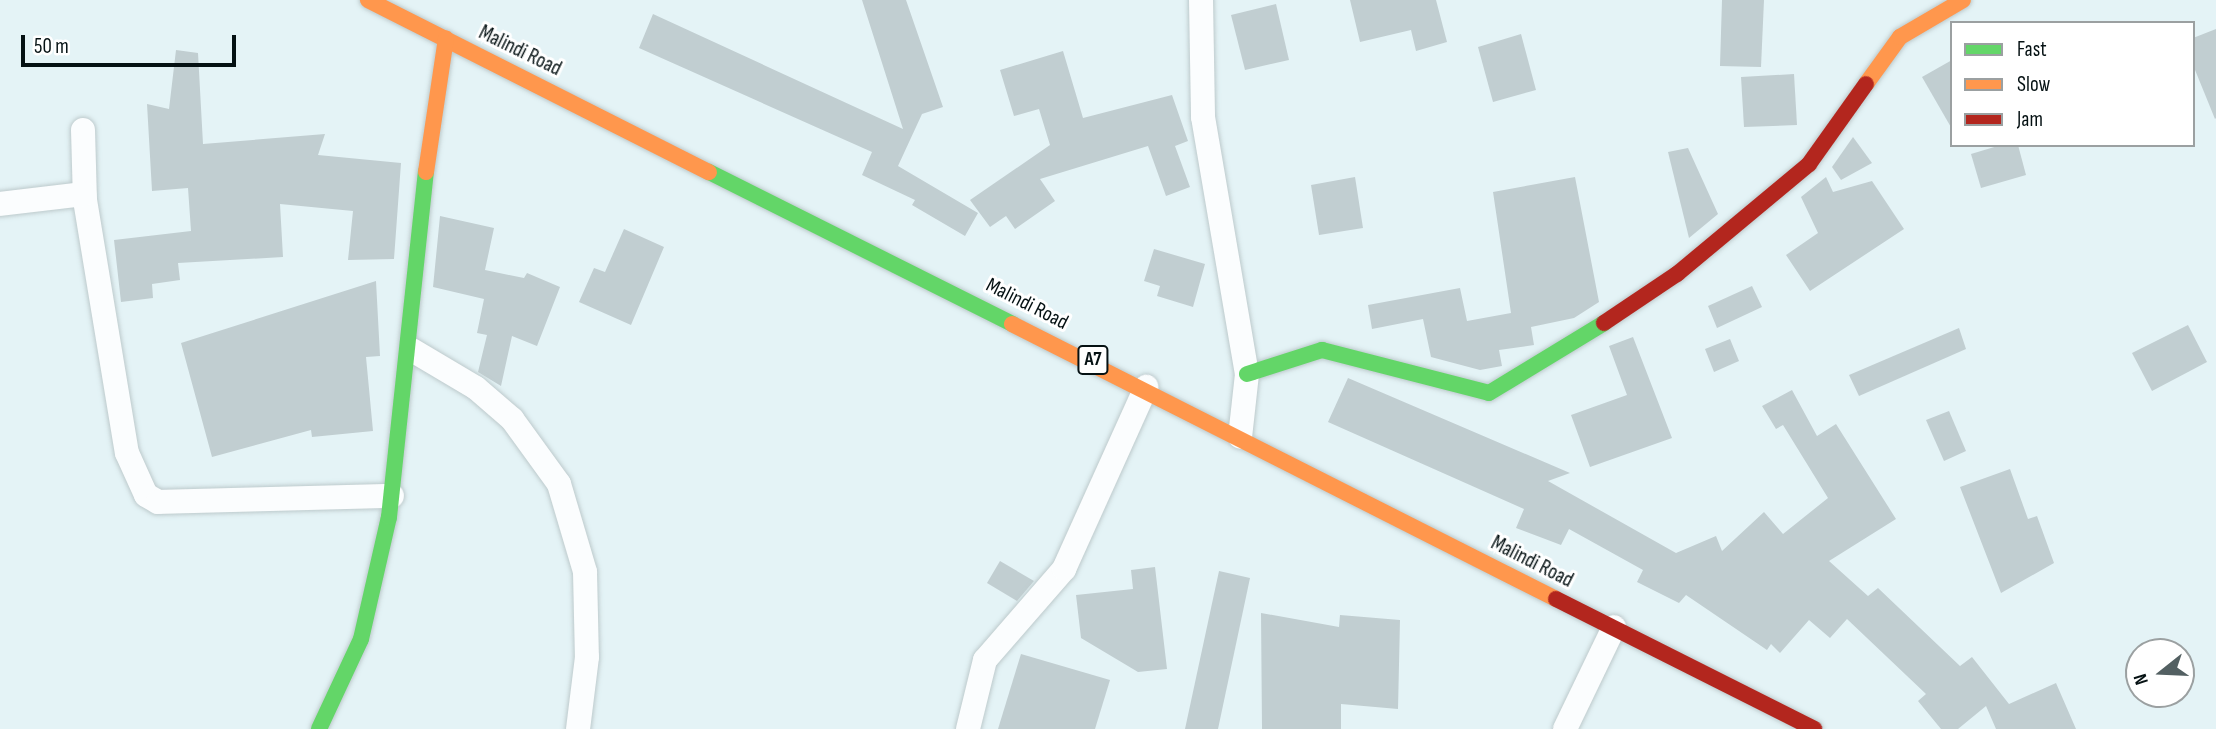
<!DOCTYPE html>
<html>
<head>
<meta charset="utf-8">
<style>
  body { margin:0 }
  #map { position:relative; width:2216px; height:729px; overflow:hidden; background:#e4f3f6; font-family:"Sofia Sans Condensed",sans-serif }
  div>[style] { position:absolute }
  .building>* { inset:0; background:#c1ced1 }
  .roads { filter:drop-shadow(0 0 2px #bdcacc) drop-shadow(0 0 2px #bdcacc) }
  .street>* { height:24px; margin:-12px; padding:0 12px; transform-origin:12px; border-radius:12px; background:#fbfdfe }
  .fast>* { height:16px; margin:-8px; padding:0 8px; transform-origin:8px; border-radius:8px; background:#63d668 }
  .slow>* { height:16px; margin:-8px; padding:0 8px; transform-origin:8px; border-radius:8px; background:#ff974d }
  .jam>* { height:16px; margin:-8px; padding:0 8px; transform-origin:8px; border-radius:8px; background:#b3261e }
  span { translate:-50% -50%; white-space:nowrap; text-align:center; line-height:1.15; -webkit-text-stroke:6px #fff; paint-order:stroke }
  .shield-label span { padding:2px 5px; background:#fff; border:2px solid; border-radius:5px; -webkit-text-stroke-width:0 }
  .shield-label { font-size:19px; color:#051113; font-weight:700 }
  .street-label { font-size:21px; color:#051113 }
  .legend { position:absolute; left:1950px; top:21px; width:245px; height:126px; box-sizing:border-box; background:#fff; border:2px solid #9ba0a1; margin:0; padding:9px 12px; list-style:none; font-size:21px; color:#051113 }
  .legend li { display:flex; align-items:center; gap:14px; height:35px }
  .legend b { width:35px; border:2px solid #9ba0a1 }
  .north { position:absolute; left:2125px; top:638px; width:70px; height:70px; box-sizing:border-box; background:#fff; border:2px solid #9ba0a1; border-radius:50%; rotate:252deg; font-size:19px; font-weight:700; line-height:28px; text-align:center; color:#051113 }
  .north::after { content:''; display:block; margin:auto; width:24px; height:32px; background:#536062; clip-path:polygon(50% 0,100% 100%,50% 72%,0 100%) }
  .scale { position:absolute; left:21px; top:35px; width:215px; height:32px; box-sizing:border-box; border:4px solid #051113; border-top:0; padding-left:9px; font-size:21px; line-height:24px; white-space:nowrap; color:#051113; -webkit-text-stroke:5px #fff; paint-order:stroke }
</style>
</head>
<body>
<div id="map">
  <div class="building">
    <div style="clip-path:polygon(862px 0,906px 0,943px 107px,922px 114px,898px 166px,978px 213px,965px 236px,912px 205px,915px 200px,862px 175px,872px 152px,639px 48px,653px 14px,903px 129px)"></div>
    <div style="clip-path:polygon(1350px 0,1436px 0,1447px 42px,1416px 51px,1411px 30px,1360px 42px)"></div>
    <div style="clip-path:polygon(1722px 0,1764px 0,1761px 67px,1720px 66px)"></div>
    <div style="clip-path:polygon(1276px 4px,1289px 60px,1245px 70px,1231px 15px)"></div>
    <div style="clip-path:polygon(2216px 29px,2216px 118px,2215px 119px,2193px 65px,2193px 38px)"></div>
    <div style="clip-path:polygon(1521px 34px,1536px 90px,1493px 102px,1478px 47px)"></div>
    <div style="clip-path:polygon(176px 50px,198px 53px,203px 144px,325px 134px,318px 155px,401px 163px,394px 259px,348px 260px,353px 211px,280px 204px,283px 257px,178px 263px,180px 280px,152px 284px,153px 298px,121px 302px,114px 240px,191px 231px,188px 188px,152px 191px,147px 104px,169px 109px)"></div>
    <div style="clip-path:polygon(1063px 51px,1083px 118px,1172px 95px,1188px 141px,1175px 146px,1190px 187px,1166px 196px,1148px 146px,1040px 179px,1055px 201px,1015px 229px,1006px 216px,990px 227px,970px 200px,1050px 145px,1039px 109px,1014px 116px,1000px 70px)"></div>
    <div style="clip-path:polygon(1952px 60px,1952px 129px,1922px 77px)"></div>
    <div style="clip-path:polygon(1794px 74px,1797px 125px,1744px 127px,1741px 77px)"></div>
    <div style="clip-path:polygon(1853px 137px,1872px 163px,1841px 180px,1832px 167px)"></div>
    <div style="clip-path:polygon(2001px 145px,2018px 145px,2026px 175px,1981px 188px,1971px 154px)"></div>
    <div style="clip-path:polygon(1688px 148px,1718px 214px,1689px 238px,1668px 152px)"></div>
    <div style="clip-path:polygon(1355px 177px,1363px 228px,1319px 235px,1311px 185px)"></div>
    <div style="clip-path:polygon(1575px 177px,1599px 302px,1574px 318px,1531px 327px,1534px 345px,1499px 350px,1502px 366px,1480px 370px,1431px 357px,1423px 319px,1372px 329px,1368px 305px,1460px 288px,1467px 321px,1511px 313px,1493px 192px)"></div>
    <div style="clip-path:polygon(1826px 177px,1833px 192px,1872px 181px,1904px 229px,1810px 291px,1786px 255px,1818px 233px,1801px 197px)"></div>
    <div style="clip-path:polygon(440px 216px,494px 228px,485px 270px,524px 278px,527px 273px,560px 287px,537px 346px,512px 336px,501px 386px,478px 372px,487px 335px,477px 333px,484px 299px,433px 287px)"></div>
    <div style="clip-path:polygon(624px 229px,664px 247px,631px 325px,579px 302px,594px 268px,605px 272px)"></div>
    <div style="clip-path:polygon(1154px 249px,1205px 264px,1193px 307px,1157px 296px,1160px 286px,1144px 281px)"></div>
    <div style="clip-path:polygon(376px 281px,380px 356px,366px 357px,373px 431px,312px 437px,311px 430px,212px 457px,181px 343px)"></div>
    <div style="clip-path:polygon(1752px 286px,1762px 307px,1717px 328px,1708px 306px)"></div>
    <div style="clip-path:polygon(2188px 325px,2207px 362px,2152px 391px,2132px 353px)"></div>
    <div style="clip-path:polygon(1959px 328px,1966px 349px,1859px 396px,1849px 375px)"></div>
    <div style="clip-path:polygon(1633px 337px,1672px 438px,1590px 467px,1571px 415px,1627px 395px,1609px 346px)"></div>
    <div style="clip-path:polygon(1730px 339px,1739px 361px,1714px 372px,1705px 349px)"></div>
    <div style="clip-path:polygon(1348px 378px,1570px 473px,1548px 481px,1676px 553px,1716px 536px,1722px 551px,1764px 512px,1783px 534px,1828px 498px,1783px 425px,1776px 429px,1762px 406px,1792px 390px,1817px 436px,1836px 424px,1896px 519px,1829px 561px,1868px 596px,1878px 588px,1960px 666px,1972px 657px,2009px 704px,2056px 683px,2076px 729px,1996px 729px,1986px 706px,1958px 729px,1941px 729px,1918px 701px,1926px 694px,1847px 619px,1830px 638px,1809px 620px,1780px 653px,1771px 644px,1767px 650px,1686px 595px,1679px 603px,1637px 582px,1643px 570px,1569px 529px,1561px 545px,1516px 528px,1524px 509px,1328px 422px)"></div>
    <div style="clip-path:polygon(1949px 411px,1966px 451px,1944px 461px,1926px 420px)"></div>
    <div style="clip-path:polygon(2010px 469px,2028px 519px,2037px 516px,2054px 563px,2001px 593px,1960px 487px)"></div>
    <div style="clip-path:polygon(1000px 561px,1034px 581px,1017px 601px,987px 583px)"></div>
    <div style="clip-path:polygon(1155px 567px,1167px 669px,1138px 672px,1081px 638px,1076px 595px,1133px 589px,1131px 570px)"></div>
    <div style="clip-path:polygon(1219px 571px,1250px 578px,1218px 729px,1185px 729px)"></div>
    <div style="clip-path:polygon(1261px 613px,1339px 627px,1340px 615px,1400px 620px,1398px 709px,1341px 704px,1341px 729px,1262px 729px)"></div>
    <div style="clip-path:polygon(1021px 654px,1110px 680px,1095px 729px,998px 729px)"></div>
  </div>
  <div class="roads">
    <div class="street">
      <div style="left:1201px;top:0;width:117px;rotate:89deg"></div>
      <div style="left:1203px;top:117px;width:261px;rotate:80.3deg"></div>
      <div style="left:1247px;top:374px;width:63px;rotate:96.3deg"></div>
      <div style="left:83px;top:130px;width:70px;rotate:88.4deg"></div>
      <div style="left:85px;top:200px;width:256px;rotate:80.6deg"></div>
      <div style="left:127px;top:453px;width:46px;rotate:65.7deg"></div>
      <div style="left:146px;top:495px;width:14px;rotate:30deg"></div>
      <div style="left:158px;top:502px;width:234px;rotate:-1.5deg"></div>
      <div style="left:0;top:204px;width:85px;rotate:-6.8deg"></div>
      <div style="left:412px;top:350px;width:74px;rotate:30.7deg"></div>
      <div style="left:476px;top:388px;width:48px;rotate:40.7deg"></div>
      <div style="left:512px;top:419px;width:80px;rotate:54.1deg"></div>
      <div style="left:559px;top:484px;width:92px;rotate:73.5deg"></div>
      <div style="left:585px;top:572px;width:85px;rotate:88.7deg"></div>
      <div style="left:587px;top:657px;width:73px;rotate:97.1deg"></div>
      <div style="left:968px;top:729px;width:71px;rotate:-76.2deg"></div>
      <div style="left:985px;top:660px;width:121px;rotate:-49deg"></div>
      <div style="left:1064px;top:569px;width:200px;rotate:-65.7deg"></div>
      <div style="left:1565px;top:729px;width:113px;rotate:-64.3deg"></div>
    </div>
    <div class="fast">
      <div style="left:709px;top:172px;width:339px;rotate:26.6deg"></div>
      <div style="left:1247px;top:374px;width:79px;rotate:-17.7deg"></div>
      <div style="left:1322px;top:350px;width:172px;rotate:14.4deg"></div>
      <div style="left:1489px;top:393px;width:135px;rotate:-31.3deg"></div>
      <div style="left:319px;top:729px;width:99px;rotate:-65deg"></div>
      <div style="left:361px;top:639px;width:125px;rotate:-77.1deg"></div>
      <div style="left:389px;top:517px;width:347px;rotate:-83.9deg"></div>
    </div>
    <div class="slow">
      <div style="left:368px;top:0;width:382px;rotate:26.8deg"></div>
      <div style="left:1866px;top:84px;width:58px;rotate:-54.1deg"></div>
      <div style="left:1900px;top:37px;width:73px;rotate:-30.4deg"></div>
      <div style="left:426px;top:172px;width:135px;rotate:-81.5deg"></div>
      <div style="left:1012px;top:324px;width:610px;rotate:26.82deg"></div>
    </div>
    <div class="jam">
      <div style="left:1604px;top:323px;width:88px;rotate:-33.9deg"></div>
      <div style="left:1677px;top:274px;width:172px;rotate:-39.8deg"></div>
      <div style="left:1809px;top:164px;width:98px;rotate:-54.5deg"></div>
      <div style="left:1556px;top:599px;width:289px;rotate:26.7deg"></div>
    </div>
  </div>
  <div class="shield-label">
    <span style="left:1093px;top:360px">A7</span>
  </div>
  <div class="street-label">
    <span style="left:520px;top:51px;rotate:26deg">Malindi Road</span>
    <span style="left:1027px;top:304px;rotate:27deg">Malindi Road</span>
    <span style="left:1532px;top:562px;rotate:27deg">Malindi Road</span>
  </div>
  <ul class="legend">
  <li><b style="height:9px;background:#63d668"></b>Fast</li>
  <li><b style="height:9px;background:#ff974d"></b>Slow</li>
  <li><b style="height:9px;background:#b3261e"></b>Jam</li>
  </ul>
  <div class="north">N</div>
  <div class="scale">50 m</div>
</div>
</body>
</html>
